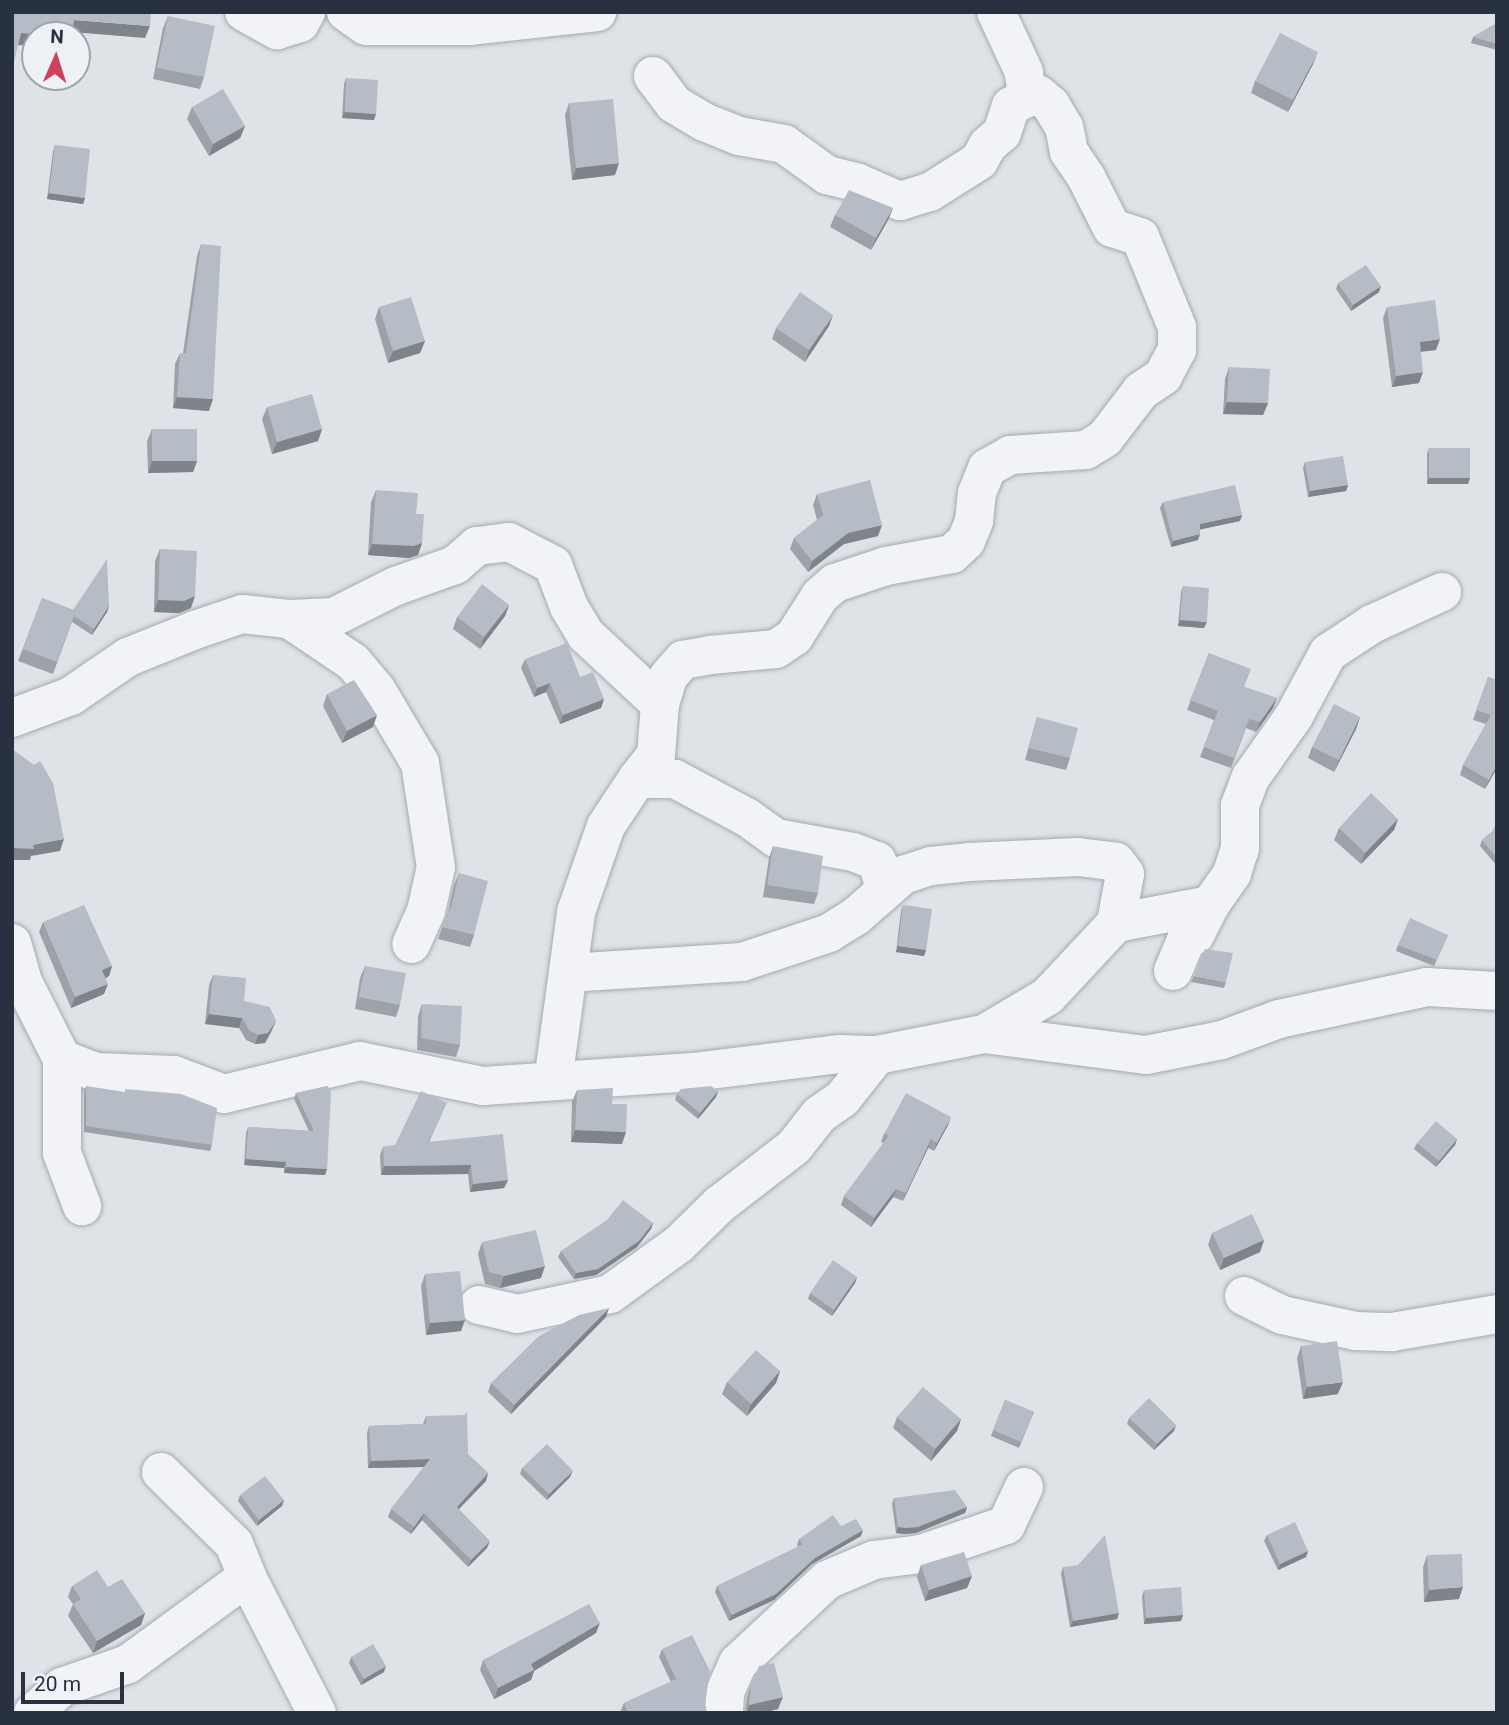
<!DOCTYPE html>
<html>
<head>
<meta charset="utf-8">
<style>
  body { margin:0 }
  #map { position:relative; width:1509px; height:1725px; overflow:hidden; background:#dfe3e8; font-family:Roboto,sans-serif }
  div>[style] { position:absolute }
  .roads { filter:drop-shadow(0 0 2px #a4aab2) drop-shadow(0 0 2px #a4aab2) }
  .minor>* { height:38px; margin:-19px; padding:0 19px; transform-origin:19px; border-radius:19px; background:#f1f3f6 }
  .wall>* { inset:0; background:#9da2a9 }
  .shaded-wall>* { inset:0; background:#7f848a }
  .building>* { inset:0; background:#b6bcc5 }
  span { translate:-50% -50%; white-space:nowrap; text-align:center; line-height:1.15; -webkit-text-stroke:7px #eef2f6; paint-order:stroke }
  .frame { position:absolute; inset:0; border:14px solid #27313f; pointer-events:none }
  .north { position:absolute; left:21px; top:21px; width:70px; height:70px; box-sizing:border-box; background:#eef2f6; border:2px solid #9ea5ad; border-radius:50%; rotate:3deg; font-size:19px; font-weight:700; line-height:28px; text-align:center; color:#27313f }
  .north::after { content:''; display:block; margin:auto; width:24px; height:32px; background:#cf425e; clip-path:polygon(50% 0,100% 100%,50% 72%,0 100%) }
  .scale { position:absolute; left:21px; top:1672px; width:103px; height:32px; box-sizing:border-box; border:4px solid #27313f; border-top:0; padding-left:9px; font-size:21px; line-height:24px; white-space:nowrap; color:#27313f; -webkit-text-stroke:5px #eef2f6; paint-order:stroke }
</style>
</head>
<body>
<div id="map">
  <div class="roads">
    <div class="minor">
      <div style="left:244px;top:12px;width:38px;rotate:29deg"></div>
      <div style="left:277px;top:30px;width:24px;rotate:-17deg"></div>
      <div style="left:300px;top:23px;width:13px;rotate:-61deg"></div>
      <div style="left:346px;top:12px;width:24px;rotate:35deg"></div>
      <div style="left:366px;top:26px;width:103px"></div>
      <div style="left:469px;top:26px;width:129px;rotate:-6.2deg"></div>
      <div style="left:653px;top:76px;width:35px;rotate:53deg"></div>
      <div style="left:674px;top:104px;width:35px;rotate:31deg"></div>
      <div style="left:704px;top:122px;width:38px;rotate:22deg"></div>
      <div style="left:739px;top:136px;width:46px;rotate:10.1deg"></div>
      <div style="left:784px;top:144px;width:53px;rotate:35.8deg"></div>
      <div style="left:827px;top:175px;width:32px;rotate:14deg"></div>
      <div style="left:858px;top:183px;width:46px;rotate:23.2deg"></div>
      <div style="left:900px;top:201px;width:31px;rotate:-17deg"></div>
      <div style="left:930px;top:192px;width:58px;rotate:-32.3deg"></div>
      <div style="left:979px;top:161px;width:18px;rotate:-61deg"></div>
      <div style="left:988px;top:145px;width:18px;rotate:-41deg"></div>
      <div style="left:1002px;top:133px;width:28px;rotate:-72deg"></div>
      <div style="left:1011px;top:106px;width:18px;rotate:-27deg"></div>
      <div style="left:289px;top:619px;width:77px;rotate:33.9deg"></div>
      <div style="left:353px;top:662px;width:35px;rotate:50deg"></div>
      <div style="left:376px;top:689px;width:86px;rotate:59.3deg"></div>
      <div style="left:420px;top:763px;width:105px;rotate:81.3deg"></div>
      <div style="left:436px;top:867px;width:45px;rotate:102.8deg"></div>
      <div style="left:426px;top:911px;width:36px;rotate:114deg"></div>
      <div style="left:12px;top:718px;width:63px;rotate:-20.4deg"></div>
      <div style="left:71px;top:696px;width:69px;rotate:-34.4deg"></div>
      <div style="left:128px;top:657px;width:72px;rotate:-21.9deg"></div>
      <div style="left:195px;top:630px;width:50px;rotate:-18.8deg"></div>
      <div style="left:242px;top:614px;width:47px;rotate:6.1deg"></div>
      <div style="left:289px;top:619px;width:45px;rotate:-2.5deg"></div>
      <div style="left:334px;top:617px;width:69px;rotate:-26.6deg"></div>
      <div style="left:396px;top:586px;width:63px;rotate:-19.6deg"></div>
      <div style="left:455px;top:565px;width:29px;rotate:-41deg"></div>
      <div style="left:477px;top:546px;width:32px;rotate:-7deg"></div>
      <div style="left:509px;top:542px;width:50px;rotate:27.6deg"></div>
      <div style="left:553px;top:565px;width:45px;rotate:69.1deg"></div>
      <div style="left:569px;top:607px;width:33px;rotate:59deg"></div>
      <div style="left:586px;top:635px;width:101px;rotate:43deg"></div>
      <div style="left:637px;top:779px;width:31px;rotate:-52deg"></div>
      <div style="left:656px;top:755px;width:51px;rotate:-85.5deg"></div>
      <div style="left:660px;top:704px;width:28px;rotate:-73deg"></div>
      <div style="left:668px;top:677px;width:23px;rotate:-49deg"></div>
      <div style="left:683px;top:660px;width:27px;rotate:-10deg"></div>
      <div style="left:710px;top:655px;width:66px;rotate:-5.2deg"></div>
      <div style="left:776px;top:649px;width:22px;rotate:-34deg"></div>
      <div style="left:794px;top:637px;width:49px;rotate:-57.6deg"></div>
      <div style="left:820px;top:596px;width:20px;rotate:-41deg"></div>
      <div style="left:835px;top:583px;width:54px;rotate:-18.4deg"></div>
      <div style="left:886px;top:566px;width:67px;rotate:-10.3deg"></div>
      <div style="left:952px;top:554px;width:19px;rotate:-43deg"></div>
      <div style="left:966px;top:541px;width:22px;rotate:-68deg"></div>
      <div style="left:974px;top:521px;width:28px;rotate:-84deg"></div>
      <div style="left:977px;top:493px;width:27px;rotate:-68deg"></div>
      <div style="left:987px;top:468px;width:26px;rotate:-29deg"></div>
      <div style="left:1010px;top:455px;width:76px;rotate:-3.8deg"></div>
      <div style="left:1086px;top:450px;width:22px;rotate:-32deg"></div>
      <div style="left:1105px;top:438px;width:59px;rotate:-52.5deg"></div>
      <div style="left:1141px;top:391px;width:27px;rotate:-34deg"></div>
      <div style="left:1163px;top:376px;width:30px;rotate:-62deg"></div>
      <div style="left:1177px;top:350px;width:23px;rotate:-90deg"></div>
      <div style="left:1177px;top:327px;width:97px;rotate:-112.3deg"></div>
      <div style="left:1140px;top:237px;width:29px;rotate:-162deg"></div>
      <div style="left:1112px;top:228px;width:57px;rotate:-117deg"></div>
      <div style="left:1086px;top:177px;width:30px;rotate:-124deg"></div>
      <div style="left:1069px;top:152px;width:25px;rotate:-101deg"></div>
      <div style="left:1064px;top:127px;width:26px;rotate:-121deg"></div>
      <div style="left:1051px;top:105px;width:16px;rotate:-140deg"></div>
      <div style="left:1039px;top:95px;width:12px;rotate:166deg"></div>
      <div style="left:1027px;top:98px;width:26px;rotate:-97deg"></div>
      <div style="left:1024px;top:72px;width:66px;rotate:-115deg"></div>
      <div style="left:12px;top:943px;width:41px;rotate:74.2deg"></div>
      <div style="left:23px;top:982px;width:86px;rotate:63.1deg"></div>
      <div style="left:62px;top:1059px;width:36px;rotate:21deg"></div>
      <div style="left:96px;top:1072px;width:78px;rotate:2.2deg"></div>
      <div style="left:174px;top:1075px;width:53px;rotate:20.8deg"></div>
      <div style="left:224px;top:1094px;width:140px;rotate:-13.6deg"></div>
      <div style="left:360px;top:1061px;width:126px;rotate:11.5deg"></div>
      <div style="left:483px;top:1086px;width:210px;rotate:-3.8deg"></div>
      <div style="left:693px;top:1072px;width:148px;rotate:-7deg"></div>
      <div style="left:840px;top:1054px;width:37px;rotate:2deg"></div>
      <div style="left:877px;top:1055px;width:109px;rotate:-11.1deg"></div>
      <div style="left:984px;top:1034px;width:74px;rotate:-30.7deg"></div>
      <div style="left:1048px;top:996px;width:100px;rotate:-47deg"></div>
      <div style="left:1116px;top:923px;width:96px;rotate:-10.8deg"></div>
      <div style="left:1210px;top:905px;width:39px;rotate:-55deg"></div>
      <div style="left:1232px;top:873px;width:25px;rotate:-72deg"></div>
      <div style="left:1240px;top:849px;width:44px;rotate:-90deg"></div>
      <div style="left:1240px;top:805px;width:30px;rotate:-69deg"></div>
      <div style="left:1251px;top:777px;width:75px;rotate:-54.8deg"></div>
      <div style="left:1294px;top:716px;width:72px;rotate:-61.6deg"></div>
      <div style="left:1328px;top:653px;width:53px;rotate:-33.4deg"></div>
      <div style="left:1372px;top:624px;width:77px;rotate:-24.6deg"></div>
      <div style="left:1173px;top:971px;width:34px;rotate:-67deg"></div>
      <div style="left:1186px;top:940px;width:10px;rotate:-29deg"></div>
      <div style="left:1195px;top:935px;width:34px;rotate:-63deg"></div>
      <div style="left:568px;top:973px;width:174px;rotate:-3.6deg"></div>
      <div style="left:742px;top:962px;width:92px;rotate:-18.4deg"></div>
      <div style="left:829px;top:933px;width:31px;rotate:-32deg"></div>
      <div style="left:855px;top:917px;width:64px;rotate:-41.2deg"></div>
      <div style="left:903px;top:875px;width:29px;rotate:-18deg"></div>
      <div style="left:931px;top:866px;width:38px;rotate:-6deg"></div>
      <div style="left:969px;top:862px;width:109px;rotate:-2.6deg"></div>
      <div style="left:1078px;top:857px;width:38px;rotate:7deg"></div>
      <div style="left:1116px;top:862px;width:15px;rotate:53deg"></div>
      <div style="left:1125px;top:874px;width:50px;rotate:100.4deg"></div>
      <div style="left:984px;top:1034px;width:163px;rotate:7.4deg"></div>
      <div style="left:1146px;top:1055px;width:77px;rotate:-11.2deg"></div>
      <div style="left:1222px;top:1040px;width:61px;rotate:-20.2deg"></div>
      <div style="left:1279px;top:1019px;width:151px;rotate:-12.2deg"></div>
      <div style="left:1427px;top:987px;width:70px;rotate:3.3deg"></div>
      <div style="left:62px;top:1059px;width:94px;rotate:90deg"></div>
      <div style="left:62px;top:1153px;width:57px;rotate:69.3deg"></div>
      <div style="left:553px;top:1081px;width:171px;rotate:-82.2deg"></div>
      <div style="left:576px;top:912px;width:91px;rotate:-70.8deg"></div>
      <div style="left:606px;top:826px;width:56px;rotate:-56.6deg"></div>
      <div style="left:637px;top:779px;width:38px"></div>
      <div style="left:675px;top:779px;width:83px;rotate:28.1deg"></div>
      <div style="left:748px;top:818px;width:34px;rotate:36deg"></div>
      <div style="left:776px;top:838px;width:78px;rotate:10.3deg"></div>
      <div style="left:853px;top:852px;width:26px;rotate:21deg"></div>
      <div style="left:877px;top:861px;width:29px;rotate:74deg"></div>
      <div style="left:1244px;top:1296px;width:42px;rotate:26.6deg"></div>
      <div style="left:1282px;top:1315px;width:76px;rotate:12.2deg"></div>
      <div style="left:1356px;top:1331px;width:36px;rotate:2deg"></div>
      <div style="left:1392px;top:1332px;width:107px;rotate:-9.7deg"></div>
      <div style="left:479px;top:1305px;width:39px;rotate:13deg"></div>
      <div style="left:517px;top:1314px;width:95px;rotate:-12.1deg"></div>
      <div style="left:610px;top:1294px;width:85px;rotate:-35.9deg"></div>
      <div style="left:679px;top:1244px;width:57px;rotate:-44.3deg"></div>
      <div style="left:720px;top:1204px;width:93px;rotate:-37.6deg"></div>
      <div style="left:794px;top:1147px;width:41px;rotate:-52deg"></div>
      <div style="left:819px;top:1115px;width:29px;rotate:-35deg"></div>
      <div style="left:843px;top:1098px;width:55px;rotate:-51.7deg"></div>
      <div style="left:161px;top:1472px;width:103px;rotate:44.6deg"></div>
      <div style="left:234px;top:1544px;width:35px;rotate:68deg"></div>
      <div style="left:247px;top:1577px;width:153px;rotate:62.8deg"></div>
      <div style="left:33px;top:1713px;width:39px;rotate:-42deg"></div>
      <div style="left:62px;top:1687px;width:70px;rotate:-19.2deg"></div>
      <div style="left:128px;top:1664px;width:147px;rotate:-36.2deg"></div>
      <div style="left:724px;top:1713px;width:21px;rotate:-87deg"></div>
      <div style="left:725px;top:1692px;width:32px;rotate:-66deg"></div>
      <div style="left:738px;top:1663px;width:122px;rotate:-43deg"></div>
      <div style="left:827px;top:1580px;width:51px;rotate:-23.1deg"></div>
      <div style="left:874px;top:1560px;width:47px;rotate:-7.3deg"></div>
      <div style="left:921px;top:1554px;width:90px;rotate:-18.8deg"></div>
      <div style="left:1006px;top:1525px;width:42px;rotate:-64.7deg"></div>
    </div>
  </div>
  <div class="wall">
    <div style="clip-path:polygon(168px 16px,204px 77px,200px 89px,153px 79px,163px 28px)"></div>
    <div style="clip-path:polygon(1497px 23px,1497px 50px,1471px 43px,1473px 37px)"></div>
    <div style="clip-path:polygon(1313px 64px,1288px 112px,1251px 93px,1255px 81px)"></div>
    <div style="clip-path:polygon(346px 78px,374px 120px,342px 118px,344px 84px)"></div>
    <div style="clip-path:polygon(569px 103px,615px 175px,572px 180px,565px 115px)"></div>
    <div style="clip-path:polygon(192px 107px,245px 126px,240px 138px,209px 156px,187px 119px)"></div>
    <div style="clip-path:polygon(55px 145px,85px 198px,83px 204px,47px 199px,53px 151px)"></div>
    <div style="clip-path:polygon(893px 208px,888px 220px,871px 250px,830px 227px,835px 215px)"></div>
    <div style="clip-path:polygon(201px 244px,209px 411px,173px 408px,175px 364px,180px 353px,183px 353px,197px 256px)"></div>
    <div style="clip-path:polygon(1338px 283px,1379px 292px,1351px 311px,1336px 289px)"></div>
    <div style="clip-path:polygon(379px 307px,425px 341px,420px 353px,388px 363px,375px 319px)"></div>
    <div style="clip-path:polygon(1387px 307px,1436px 350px,1421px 352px,1419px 383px,1392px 387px,1383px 318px)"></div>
    <div style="clip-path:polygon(829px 326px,805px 362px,772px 339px,776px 328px)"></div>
    <div style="clip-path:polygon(1229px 367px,1268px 403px,1263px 415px,1223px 414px,1225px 379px)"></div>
    <div style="clip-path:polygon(267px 407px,322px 429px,318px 441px,272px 454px,262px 419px)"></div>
    <div style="clip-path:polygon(152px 429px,197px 461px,193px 472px,148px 473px,147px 441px)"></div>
    <div style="clip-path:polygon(1429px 448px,1470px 478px,1468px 484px,1427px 484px,1427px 454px)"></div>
    <div style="clip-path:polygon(1305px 462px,1348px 485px,1346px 491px,1308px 497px,1303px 468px)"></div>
    <div style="clip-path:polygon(376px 490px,416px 514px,422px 543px,418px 555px,409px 558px,368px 555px,371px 502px)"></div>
    <div style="clip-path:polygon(817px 494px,878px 536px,844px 544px,808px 572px,790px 549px,794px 538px,817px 520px,813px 505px)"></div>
    <div style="clip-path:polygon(1163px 502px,1242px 515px,1240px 521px,1200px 529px,1198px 540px,1171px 547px,1160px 508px)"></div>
    <div style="clip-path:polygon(160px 549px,191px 608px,179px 613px,154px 612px,155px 561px)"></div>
    <div style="clip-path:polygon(1183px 586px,1204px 628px,1178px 626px,1181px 592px)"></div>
    <div style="clip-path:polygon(42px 598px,73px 610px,109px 606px,107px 612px,92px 635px,72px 622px,53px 674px,18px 661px)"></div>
    <div style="clip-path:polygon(509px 605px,505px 616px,480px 649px,453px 629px,457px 617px)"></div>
    <div style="clip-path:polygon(1209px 653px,1244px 687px,1277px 698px,1273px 708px,1256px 732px,1246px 728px,1231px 768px,1200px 757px,1214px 720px,1187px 710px)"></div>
    <div style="clip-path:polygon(525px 659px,580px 677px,604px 699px,601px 708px,560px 724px,546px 692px,534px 697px,521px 668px)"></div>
    <div style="clip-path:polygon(1488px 677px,1497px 680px,1497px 768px,1485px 789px,1460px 775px,1463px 765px,1486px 724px,1473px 720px)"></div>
    <div style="clip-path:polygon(327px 694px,373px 727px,342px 743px,323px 706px)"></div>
    <div style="clip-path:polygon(1037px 717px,1070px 758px,1066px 770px,1025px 760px)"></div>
    <div style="clip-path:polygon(1360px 717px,1356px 729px,1334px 772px,1308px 758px,1312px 747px)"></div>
    <div style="clip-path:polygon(1398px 819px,1394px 830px,1361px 864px,1334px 840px,1339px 828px)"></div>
    <div style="clip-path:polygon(1497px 821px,1497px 866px,1480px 846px,1482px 840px,1493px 831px)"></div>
    <div style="clip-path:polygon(773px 846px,818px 893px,814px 904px,763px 897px,769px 858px)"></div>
    <div style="clip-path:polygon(459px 873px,474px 935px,470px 947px,438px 939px,448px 912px,454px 885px)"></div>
    <div style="clip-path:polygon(903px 905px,926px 950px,924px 956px,896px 952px,901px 911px)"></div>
    <div style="clip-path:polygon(43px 922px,112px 966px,109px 976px,106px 978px,104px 994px,71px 1008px,39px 932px)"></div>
    <div style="clip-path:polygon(1448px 935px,1434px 966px,1396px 951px,1398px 945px)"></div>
    <div style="clip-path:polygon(365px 966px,400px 1005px,396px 1017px,355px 1009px,360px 978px)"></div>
    <div style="clip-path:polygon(213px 975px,244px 1001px,272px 1030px,265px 1043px,255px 1044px,246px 1040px,239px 1028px,205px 1024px,209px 985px)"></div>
    <div style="clip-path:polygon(1194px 976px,1226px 982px,1224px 988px,1191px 982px)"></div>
    <div style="clip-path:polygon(422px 1004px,460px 1045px,456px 1057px,417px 1050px,418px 1016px)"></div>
    <div style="clip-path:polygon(86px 1086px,212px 1145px,210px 1151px,84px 1132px,84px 1092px)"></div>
    <div style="clip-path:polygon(328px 1086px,327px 1169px,325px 1175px,284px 1173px,284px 1168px,244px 1165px,246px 1133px,248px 1127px,309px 1131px,294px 1099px,296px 1093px)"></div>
    <div style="clip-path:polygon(577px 1090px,612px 1104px,622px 1144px,571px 1142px,572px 1102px)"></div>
    <div style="clip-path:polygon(718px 1091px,716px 1097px,698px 1119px,675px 1100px,677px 1094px)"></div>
    <div style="clip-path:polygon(443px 1111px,429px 1142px,508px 1180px,504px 1188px,470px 1192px,468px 1174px,381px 1175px,380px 1155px,383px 1147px,395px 1145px)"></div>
    <div style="clip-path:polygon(948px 1125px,934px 1151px,928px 1148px,903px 1201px,893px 1197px,871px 1227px,841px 1205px,844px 1196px,884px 1143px,881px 1142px,884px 1134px)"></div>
    <div style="clip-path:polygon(1457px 1139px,1455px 1145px,1436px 1167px,1414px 1149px,1417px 1143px)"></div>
    <div style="clip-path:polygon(653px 1223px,651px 1229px,637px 1247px,596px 1275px,574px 1279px,558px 1257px,561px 1251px)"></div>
    <div style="clip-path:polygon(1212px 1233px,1264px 1240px,1260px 1252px,1220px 1270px,1208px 1245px)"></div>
    <div style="clip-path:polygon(482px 1242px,541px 1278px,500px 1288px,485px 1284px,478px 1254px)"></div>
    <div style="clip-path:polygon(425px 1274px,461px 1331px,426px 1335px,421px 1286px)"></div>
    <div style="clip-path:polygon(857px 1277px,855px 1283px,832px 1316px,808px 1299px,810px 1293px)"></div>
    <div style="clip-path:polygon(606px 1317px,511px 1414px,488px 1392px,491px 1383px)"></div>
    <div style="clip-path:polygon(1301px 1346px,1338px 1394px,1303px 1399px,1297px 1358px)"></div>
    <div style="clip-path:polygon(780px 1371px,776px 1383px,747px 1416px,722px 1394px,727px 1382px)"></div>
    <div style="clip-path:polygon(1005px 1400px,1034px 1412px,1019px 1448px,991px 1436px)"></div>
    <div style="clip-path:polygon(426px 1416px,488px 1473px,486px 1481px,459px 1509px,487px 1548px,468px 1567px,422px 1520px,411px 1534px,388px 1517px,391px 1509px,424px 1467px,368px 1468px,367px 1433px,369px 1426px,423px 1424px)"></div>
    <div style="clip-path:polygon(897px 1417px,961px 1419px,957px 1431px,931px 1461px,893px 1428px)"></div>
    <div style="clip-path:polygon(1129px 1418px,1174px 1431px,1154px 1450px,1127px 1424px)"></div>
    <div style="clip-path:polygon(522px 1468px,570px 1477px,547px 1500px,520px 1474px)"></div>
    <div style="clip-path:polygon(240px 1495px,284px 1500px,282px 1506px,257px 1526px,238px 1501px)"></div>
    <div style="clip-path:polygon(894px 1498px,967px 1507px,965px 1513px,916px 1533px,904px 1534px,896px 1533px,892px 1504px)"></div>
    <div style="clip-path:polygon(841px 1526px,861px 1536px,812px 1564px,774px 1600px,729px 1621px,715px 1592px,717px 1586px,798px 1547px,797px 1545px,799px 1539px)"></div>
    <div style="clip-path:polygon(1267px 1535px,1308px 1551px,1306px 1557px,1278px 1570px,1264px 1541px)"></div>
    <div style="clip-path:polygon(1427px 1555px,1459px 1599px,1424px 1602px,1423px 1567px)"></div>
    <div style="clip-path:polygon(921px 1565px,972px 1576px,967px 1588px,925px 1601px,917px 1577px)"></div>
    <div style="clip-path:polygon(1063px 1567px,1119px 1613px,1117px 1619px,1070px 1627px,1061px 1573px)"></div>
    <div style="clip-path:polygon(72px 1586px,108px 1587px,145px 1613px,141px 1625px,93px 1653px,68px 1616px,73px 1604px,68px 1597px)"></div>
    <div style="clip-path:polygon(1144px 1590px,1183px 1615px,1181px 1621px,1144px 1624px,1142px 1596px)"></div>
    <div style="clip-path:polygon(596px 1633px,534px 1671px,531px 1680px,494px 1699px,480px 1670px,483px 1660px)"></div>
    <div style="clip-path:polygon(662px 1649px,705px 1705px,707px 1713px,622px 1713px,621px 1710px,624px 1703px,671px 1682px,659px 1657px)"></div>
    <div style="clip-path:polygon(351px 1657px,384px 1672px,361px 1685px,349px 1663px)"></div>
    <div style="clip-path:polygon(751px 1685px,778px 1709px,762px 1713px,745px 1713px,747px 1697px)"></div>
  </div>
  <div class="shaded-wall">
    <div style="clip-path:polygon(74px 20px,150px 26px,145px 38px,72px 32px,70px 35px,35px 35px,35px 46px,17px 45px,21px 33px,44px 24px)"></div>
    <div style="clip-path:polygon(1318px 52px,1313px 64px,1288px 112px,1293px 100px)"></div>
    <div style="clip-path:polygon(345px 112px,376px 114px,374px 120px,342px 118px)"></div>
    <div style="clip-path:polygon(245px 126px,240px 138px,209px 156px,213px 144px)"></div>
    <div style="clip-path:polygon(619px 163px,615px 175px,572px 180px,576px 168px)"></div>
    <div style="clip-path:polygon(49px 193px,85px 198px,83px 204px,47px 199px)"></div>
    <div style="clip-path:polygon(893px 208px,888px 220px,871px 250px,876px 238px)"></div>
    <div style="clip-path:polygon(1381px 286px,1379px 292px,1351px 311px,1353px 305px)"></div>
    <div style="clip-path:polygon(833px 315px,829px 326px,805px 362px,809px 350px)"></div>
    <div style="clip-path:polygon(1440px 339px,1436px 350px,1416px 352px,1420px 342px)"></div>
    <div style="clip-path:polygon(425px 341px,420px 353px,388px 363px,393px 351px)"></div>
    <div style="clip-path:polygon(1423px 372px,1419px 383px,1392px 387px,1396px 376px)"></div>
    <div style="clip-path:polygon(177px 397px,213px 399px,209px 411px,173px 408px)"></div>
    <div style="clip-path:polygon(1227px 402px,1268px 403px,1263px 415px,1223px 414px)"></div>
    <div style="clip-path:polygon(322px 429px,318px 441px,272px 454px,277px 442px)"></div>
    <div style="clip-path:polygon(152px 461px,197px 461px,193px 472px,148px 473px)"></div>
    <div style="clip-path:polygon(1429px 478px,1470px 478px,1468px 484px,1427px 484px)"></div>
    <div style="clip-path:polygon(1348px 485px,1346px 491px,1308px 497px,1310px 491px)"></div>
    <div style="clip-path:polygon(1242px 515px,1240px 521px,1198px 530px,1200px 524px)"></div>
    <div style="clip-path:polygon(882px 525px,878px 536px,844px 544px,808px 572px,812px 561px,848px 533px)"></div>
    <div style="clip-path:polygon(1200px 534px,1198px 540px,1171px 547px,1173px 541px)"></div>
    <div style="clip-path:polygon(422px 543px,418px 555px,409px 558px,368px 555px,372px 544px)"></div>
    <div style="clip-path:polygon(195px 596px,191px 608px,179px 613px,154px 612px,158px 600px)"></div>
    <div style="clip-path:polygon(509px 605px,505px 616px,480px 649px,484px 637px)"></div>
    <div style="clip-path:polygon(109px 606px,107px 612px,92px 635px,94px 629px)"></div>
    <div style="clip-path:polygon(1180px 620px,1207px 622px,1204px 628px,1178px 626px)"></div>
    <div style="clip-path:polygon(550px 683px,546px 692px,534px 697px,537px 688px)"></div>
    <div style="clip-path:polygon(1277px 698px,1273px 708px,1256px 732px,1260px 722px)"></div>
    <div style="clip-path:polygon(604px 699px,601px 708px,560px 724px,563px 715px)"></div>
    <div style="clip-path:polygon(377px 715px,373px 727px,342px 743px,347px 731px)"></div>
    <div style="clip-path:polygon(1360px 717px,1356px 729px,1334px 772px,1339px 760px)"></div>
    <div style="clip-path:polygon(1497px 765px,1497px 768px,1485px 789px,1489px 780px)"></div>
    <div style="clip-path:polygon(1398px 819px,1394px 830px,1361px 864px,1365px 853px)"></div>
    <div style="clip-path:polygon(64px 839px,60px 851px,31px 856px,30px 860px,12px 860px,12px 848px)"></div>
    <div style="clip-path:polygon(898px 946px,926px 950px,924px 956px,896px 952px)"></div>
    <div style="clip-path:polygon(112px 966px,109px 976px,99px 981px,102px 970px)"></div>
    <div style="clip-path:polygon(108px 984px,104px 994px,71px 1008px,75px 997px)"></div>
    <div style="clip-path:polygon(209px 1014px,242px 1018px,239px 1028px,205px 1024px)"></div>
    <div style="clip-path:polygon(276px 1021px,272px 1030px,265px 1043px,255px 1044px,258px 1035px)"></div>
    <div style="clip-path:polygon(718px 1091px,716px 1097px,698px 1119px,700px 1113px)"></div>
    <div style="clip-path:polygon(951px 1117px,948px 1125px,934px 1151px,937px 1143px)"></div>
    <div style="clip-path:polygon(575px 1130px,626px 1132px,622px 1144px,571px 1142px)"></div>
    <div style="clip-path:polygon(931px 1139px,928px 1148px,903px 1201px,906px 1193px)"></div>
    <div style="clip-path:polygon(1457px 1139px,1455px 1145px,1436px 1167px,1439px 1161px)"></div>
    <div style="clip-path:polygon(246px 1159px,286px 1162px,284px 1168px,244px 1165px)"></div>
    <div style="clip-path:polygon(471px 1165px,468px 1174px,381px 1175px,384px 1166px)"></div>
    <div style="clip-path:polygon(286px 1167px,327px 1169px,325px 1175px,284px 1173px)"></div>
    <div style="clip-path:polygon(508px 1180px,504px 1188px,470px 1192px,473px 1184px)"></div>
    <div style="clip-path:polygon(896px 1189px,893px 1197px,871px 1227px,874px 1218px)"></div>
    <div style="clip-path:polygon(653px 1223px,651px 1229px,637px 1247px,596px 1275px,574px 1279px,576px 1273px)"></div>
    <div style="clip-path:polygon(1264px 1240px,1260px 1252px,1220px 1270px,1224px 1258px)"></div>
    <div style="clip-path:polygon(545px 1266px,541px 1278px,500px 1288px,504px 1276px)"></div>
    <div style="clip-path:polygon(857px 1277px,855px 1283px,832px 1316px,834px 1310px)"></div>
    <div style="clip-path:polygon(609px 1308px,606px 1317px,511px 1414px,514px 1405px)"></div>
    <div style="clip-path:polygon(465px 1320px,461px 1331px,426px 1335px,430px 1323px)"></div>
    <div style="clip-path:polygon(780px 1371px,776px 1383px,747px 1416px,751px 1404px)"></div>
    <div style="clip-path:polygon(1343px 1382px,1338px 1394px,1303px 1399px,1307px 1387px)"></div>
    <div style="clip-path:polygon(961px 1419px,957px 1431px,931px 1461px,935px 1449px)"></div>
    <div style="clip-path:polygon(1176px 1425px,1174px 1431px,1154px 1450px,1157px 1444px)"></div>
    <div style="clip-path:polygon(430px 1459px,427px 1467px,368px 1468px,371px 1461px)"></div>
    <div style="clip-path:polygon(573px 1471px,570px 1477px,547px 1500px,549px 1494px)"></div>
    <div style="clip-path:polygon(488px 1473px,486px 1481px,454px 1514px,457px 1507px)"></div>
    <div style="clip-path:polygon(284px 1500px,282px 1506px,257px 1526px,259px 1520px)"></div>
    <div style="clip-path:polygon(967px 1507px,965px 1513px,916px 1533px,904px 1534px,896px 1533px,898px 1527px)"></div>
    <div style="clip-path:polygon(424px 1513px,422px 1520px,411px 1534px,414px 1527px)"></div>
    <div style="clip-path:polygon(863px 1530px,861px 1536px,812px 1564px,774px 1600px,729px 1621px,732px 1615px,815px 1558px)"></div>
    <div style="clip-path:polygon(490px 1541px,487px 1548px,468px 1567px,471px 1560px)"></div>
    <div style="clip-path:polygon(1308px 1551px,1306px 1557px,1278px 1570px,1280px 1564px)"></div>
    <div style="clip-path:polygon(972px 1576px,967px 1588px,925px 1601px,929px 1590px)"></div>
    <div style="clip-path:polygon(1463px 1587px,1459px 1599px,1424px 1602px,1429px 1590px)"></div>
    <div style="clip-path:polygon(145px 1613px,141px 1625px,93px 1653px,97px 1641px)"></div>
    <div style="clip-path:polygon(1119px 1613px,1117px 1619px,1070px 1627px,1073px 1621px)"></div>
    <div style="clip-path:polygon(1183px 1615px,1181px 1621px,1144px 1624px,1146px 1618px)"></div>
    <div style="clip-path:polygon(600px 1623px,596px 1633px,534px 1671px,531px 1680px,494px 1699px,498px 1688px,531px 1664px)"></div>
    <div style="clip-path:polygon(386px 1666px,384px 1672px,361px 1685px,364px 1679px)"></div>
    <div style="clip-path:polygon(783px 1697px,778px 1709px,762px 1713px,747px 1713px,749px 1705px)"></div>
  </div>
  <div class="building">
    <div style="clip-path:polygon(12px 12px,151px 12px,150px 26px,74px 20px,73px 28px,44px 24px,42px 35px,21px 33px,12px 70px)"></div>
    <div style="clip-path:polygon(168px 16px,215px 26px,204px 77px,157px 68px)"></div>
    <div style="clip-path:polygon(1497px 23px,1497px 44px,1473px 37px)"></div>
    <div style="clip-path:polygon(1280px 33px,1318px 52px,1293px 100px,1255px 81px)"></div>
    <div style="clip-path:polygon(346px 78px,378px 80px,376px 114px,345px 112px)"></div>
    <div style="clip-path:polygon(223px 89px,245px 126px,213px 144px,192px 107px)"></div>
    <div style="clip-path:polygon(613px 99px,619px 163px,576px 168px,569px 103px)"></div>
    <div style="clip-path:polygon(55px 145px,90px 149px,85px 198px,49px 193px)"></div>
    <div style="clip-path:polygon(849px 190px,893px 208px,876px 238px,835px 215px)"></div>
    <div style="clip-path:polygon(201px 244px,221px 246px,213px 399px,177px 397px,180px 353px,186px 353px)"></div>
    <div style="clip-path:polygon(1366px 265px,1381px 286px,1353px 305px,1338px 283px)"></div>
    <div style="clip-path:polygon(800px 292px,833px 315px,809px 350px,776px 328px)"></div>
    <div style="clip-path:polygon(411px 297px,425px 341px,393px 351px,379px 307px)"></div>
    <div style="clip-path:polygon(1435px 300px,1440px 339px,1420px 342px,1423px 372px,1396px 376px,1387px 307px)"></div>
    <div style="clip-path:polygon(1229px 367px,1270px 369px,1268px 403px,1227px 402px)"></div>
    <div style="clip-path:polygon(312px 394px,322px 429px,277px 442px,267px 407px)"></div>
    <div style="clip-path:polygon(152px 429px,197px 429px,197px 461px,152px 461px)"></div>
    <div style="clip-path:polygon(1429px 448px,1470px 448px,1470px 478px,1429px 478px)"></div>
    <div style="clip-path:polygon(1343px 456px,1348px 485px,1310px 491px,1305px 462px)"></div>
    <div style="clip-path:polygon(870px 480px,882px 525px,848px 533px,812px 561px,794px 538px,823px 515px,817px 494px)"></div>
    <div style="clip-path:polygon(1235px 485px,1242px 515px,1200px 524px,1200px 534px,1173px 541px,1163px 502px)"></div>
    <div style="clip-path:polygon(376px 490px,418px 493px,416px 514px,424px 514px,422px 543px,414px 546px,372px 544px)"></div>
    <div style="clip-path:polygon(160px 549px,197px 551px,195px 596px,184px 601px,158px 600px)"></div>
    <div style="clip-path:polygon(107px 559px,109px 606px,94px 629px,74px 616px,76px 611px,73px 610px)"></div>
    <div style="clip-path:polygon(482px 584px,509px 605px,484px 637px,457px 617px)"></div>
    <div style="clip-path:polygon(1183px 586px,1209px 588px,1207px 622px,1180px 620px)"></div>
    <div style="clip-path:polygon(42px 598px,76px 611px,57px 662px,23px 649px)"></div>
    <div style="clip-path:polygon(567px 643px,580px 677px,593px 672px,604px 699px,563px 715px,550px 683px,537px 688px,525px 659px)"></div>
    <div style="clip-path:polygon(1209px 653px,1251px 669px,1244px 687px,1277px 698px,1260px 722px,1249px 719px,1234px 758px,1204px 747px,1218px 711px,1190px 700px)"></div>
    <div style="clip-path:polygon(1488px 677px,1497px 680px,1497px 765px,1489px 780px,1463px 765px,1491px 715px,1476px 710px)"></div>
    <div style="clip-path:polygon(354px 680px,377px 715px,347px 731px,327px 694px)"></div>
    <div style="clip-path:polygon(1334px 704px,1360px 717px,1339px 760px,1312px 747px)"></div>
    <div style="clip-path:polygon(1037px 717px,1078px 728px,1070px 758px,1029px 748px)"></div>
    <div style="clip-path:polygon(12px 749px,34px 765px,40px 761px,53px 783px,64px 839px,33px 845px,34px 849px,12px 848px)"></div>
    <div style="clip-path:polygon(1371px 793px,1398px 819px,1365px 853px,1339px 828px)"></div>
    <div style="clip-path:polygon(1497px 821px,1497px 858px,1482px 840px,1493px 831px)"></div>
    <div style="clip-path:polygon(773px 846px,823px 856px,818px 893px,767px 885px)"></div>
    <div style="clip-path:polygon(459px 873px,488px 881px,474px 935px,442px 927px,452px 904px)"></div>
    <div style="clip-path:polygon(84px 905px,112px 966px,102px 970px,108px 984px,75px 997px,43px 922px)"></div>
    <div style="clip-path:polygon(903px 905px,932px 909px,926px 950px,898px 946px)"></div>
    <div style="clip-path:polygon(1410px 918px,1448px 935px,1437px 960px,1398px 945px)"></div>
    <div style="clip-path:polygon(1205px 949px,1233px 953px,1226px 982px,1194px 976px)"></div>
    <div style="clip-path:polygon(365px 966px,406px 973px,400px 1005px,359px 997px)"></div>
    <div style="clip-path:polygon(213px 975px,246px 978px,244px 1001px,270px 1007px,276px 1021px,268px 1033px,258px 1035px,249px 1030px,242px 1018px,209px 1014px)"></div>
    <div style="clip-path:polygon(422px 1004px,462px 1006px,460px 1045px,421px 1038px)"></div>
    <div style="clip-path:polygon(86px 1086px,125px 1092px,125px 1089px,181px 1094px,217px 1108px,212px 1145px,86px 1126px)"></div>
    <div style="clip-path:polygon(328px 1086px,331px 1093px,327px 1169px,286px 1167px,286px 1162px,246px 1159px,248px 1127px,314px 1131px,296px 1093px)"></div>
    <div style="clip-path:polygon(711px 1086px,718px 1091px,700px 1113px,677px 1094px,681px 1089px)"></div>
    <div style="clip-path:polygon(613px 1088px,612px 1104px,627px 1104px,626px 1132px,575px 1130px,577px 1090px)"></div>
    <div style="clip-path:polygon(421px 1091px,447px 1103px,428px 1142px,503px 1134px,508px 1180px,473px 1184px,471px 1165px,384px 1166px,383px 1147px,395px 1145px)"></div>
    <div style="clip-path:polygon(906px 1093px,951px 1117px,937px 1143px,931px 1139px,906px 1193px,896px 1189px,874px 1218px,844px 1196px,889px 1135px,884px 1134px)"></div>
    <div style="clip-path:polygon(1436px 1121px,1457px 1139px,1439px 1161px,1417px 1143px)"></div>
    <div style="clip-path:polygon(623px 1200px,653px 1223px,639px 1241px,598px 1269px,576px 1273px,561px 1251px,607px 1220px)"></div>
    <div style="clip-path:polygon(1252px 1214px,1264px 1240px,1224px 1258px,1212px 1233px)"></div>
    <div style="clip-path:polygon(536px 1230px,545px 1266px,504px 1276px,489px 1272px,482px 1242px)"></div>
    <div style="clip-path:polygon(833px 1260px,857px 1277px,834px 1310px,810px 1293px)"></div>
    <div style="clip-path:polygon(460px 1271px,465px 1320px,430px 1323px,425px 1274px)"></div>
    <div style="clip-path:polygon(609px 1308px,514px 1405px,491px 1383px,539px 1336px,579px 1315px)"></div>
    <div style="clip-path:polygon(1337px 1341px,1343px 1382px,1307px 1387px,1301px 1346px)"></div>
    <div style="clip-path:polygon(756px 1350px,780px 1371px,751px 1404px,727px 1382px)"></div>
    <div style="clip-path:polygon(923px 1387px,961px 1419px,935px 1449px,897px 1417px)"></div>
    <div style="clip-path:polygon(1149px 1398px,1176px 1425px,1157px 1444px,1129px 1418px)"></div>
    <div style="clip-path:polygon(1005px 1400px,1034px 1412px,1021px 1442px,993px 1430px)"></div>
    <div style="clip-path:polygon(467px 1411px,468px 1454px,488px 1473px,457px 1507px,490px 1541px,471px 1560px,424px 1513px,414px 1527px,391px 1509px,430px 1459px,371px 1461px,369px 1426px,426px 1424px,426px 1416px,465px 1415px)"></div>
    <div style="clip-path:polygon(547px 1444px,573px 1471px,549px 1494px,522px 1468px)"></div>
    <div style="clip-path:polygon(265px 1476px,284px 1500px,259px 1520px,240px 1495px)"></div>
    <div style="clip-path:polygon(955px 1490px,967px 1507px,918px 1527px,906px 1528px,898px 1527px,894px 1498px)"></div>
    <div style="clip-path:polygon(833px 1515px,841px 1526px,856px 1519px,863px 1530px,815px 1558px,776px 1594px,732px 1615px,717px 1586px,803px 1544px,799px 1539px)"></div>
    <div style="clip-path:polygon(1295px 1522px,1308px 1551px,1280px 1564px,1267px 1535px)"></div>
    <div style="clip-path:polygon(1105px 1535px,1119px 1613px,1073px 1621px,1063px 1567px,1078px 1565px)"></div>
    <div style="clip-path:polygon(964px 1552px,972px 1576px,929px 1590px,921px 1565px)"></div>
    <div style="clip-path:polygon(1462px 1554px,1463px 1587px,1429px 1590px,1427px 1555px)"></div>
    <div style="clip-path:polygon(97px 1570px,108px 1587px,122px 1579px,145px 1613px,97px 1641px,73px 1604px,81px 1599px,72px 1586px)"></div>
    <div style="clip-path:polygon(1181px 1587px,1183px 1615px,1146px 1618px,1144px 1590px)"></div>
    <div style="clip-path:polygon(589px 1604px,600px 1623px,531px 1664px,534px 1670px,498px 1688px,483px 1660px)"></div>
    <div style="clip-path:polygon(692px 1635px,710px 1671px,705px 1705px,707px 1713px,628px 1713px,624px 1703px,676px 1679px,662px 1649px)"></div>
    <div style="clip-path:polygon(373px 1644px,386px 1666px,364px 1679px,351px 1657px)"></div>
    <div style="clip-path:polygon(774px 1663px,783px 1697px,749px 1705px,751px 1685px,759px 1666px)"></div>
  </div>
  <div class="frame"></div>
  <div class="north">N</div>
  <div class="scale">20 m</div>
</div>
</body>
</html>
